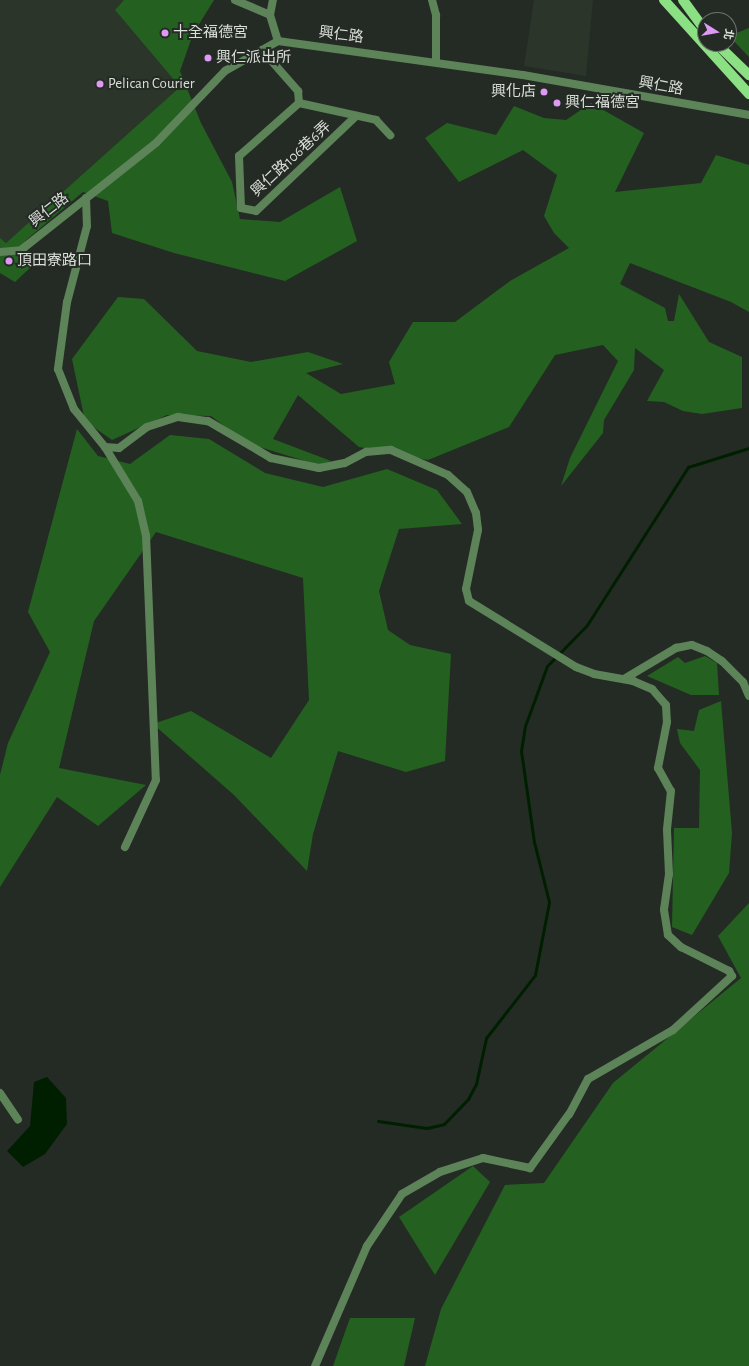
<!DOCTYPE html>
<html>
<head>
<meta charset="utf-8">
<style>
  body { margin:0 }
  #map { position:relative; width:749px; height:1366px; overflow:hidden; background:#242b24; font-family:"Alegreya Sans","Noto Sans TC",sans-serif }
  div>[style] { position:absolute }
  .built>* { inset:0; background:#2b352a }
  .green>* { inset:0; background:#246120 }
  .water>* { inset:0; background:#001f00 }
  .stream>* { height:3px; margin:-1.5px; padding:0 1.5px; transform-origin:1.5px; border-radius:1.5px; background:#001f00 }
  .street>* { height:8px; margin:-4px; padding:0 4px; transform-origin:4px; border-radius:4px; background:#5c8458 }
  .primary>* { height:10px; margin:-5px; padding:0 5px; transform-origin:5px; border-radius:5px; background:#8be083 }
  .dots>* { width:11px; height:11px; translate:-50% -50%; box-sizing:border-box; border:2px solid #242b24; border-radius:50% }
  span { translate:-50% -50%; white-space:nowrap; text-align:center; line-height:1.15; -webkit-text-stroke:4px #242b24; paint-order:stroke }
  .poi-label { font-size:15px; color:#daded9 }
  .left { translate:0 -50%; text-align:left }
  .right { translate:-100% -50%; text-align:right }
  .street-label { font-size:15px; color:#daded9 }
  .north { position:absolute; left:697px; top:12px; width:40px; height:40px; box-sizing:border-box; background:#242b24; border:1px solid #6d736c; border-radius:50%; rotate:101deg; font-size:11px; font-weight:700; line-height:16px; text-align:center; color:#daded9 }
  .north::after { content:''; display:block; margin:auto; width:14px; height:18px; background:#dd99f4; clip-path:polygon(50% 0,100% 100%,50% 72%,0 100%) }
</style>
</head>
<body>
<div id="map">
  <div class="built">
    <div style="clip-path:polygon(0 0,124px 0,115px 10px,180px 87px,6px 243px,0 238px)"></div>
    <div style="clip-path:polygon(534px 0,593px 0,586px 76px,524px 66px)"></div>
  </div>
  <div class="green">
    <div style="clip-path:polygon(124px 0,214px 0,193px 34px,180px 71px,201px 123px,232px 182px,240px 219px,280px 222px,340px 187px,357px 241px,285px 281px,174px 253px,112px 233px,108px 201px,83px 192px,25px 241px,31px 267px,15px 282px,0 273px,0 238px,6px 243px,180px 87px,115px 10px)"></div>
    <div style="clip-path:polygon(749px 28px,749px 57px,729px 36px)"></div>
    <div style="clip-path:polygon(591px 103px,644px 133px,615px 192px,701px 183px,716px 155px,749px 165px,749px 312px,731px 302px,630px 263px,620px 284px,665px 308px,668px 321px,674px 321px,679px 294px,709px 342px,742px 357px,742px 408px,702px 414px,683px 411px,664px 402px,647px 401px,664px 370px,635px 348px,634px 370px,604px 420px,603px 433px,561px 486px,570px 458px,618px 361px,603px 345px,555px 355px,509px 427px,428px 460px,359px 447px,298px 395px,273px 439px,331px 461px,318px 465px,247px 443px,211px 416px,167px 415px,112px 440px,85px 421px,72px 359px,118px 297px,144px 299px,197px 351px,251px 362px,308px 352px,343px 364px,306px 373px,341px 394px,395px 384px,389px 362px,413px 322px,455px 322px,510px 281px,569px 248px,554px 233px,544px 216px,557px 175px,523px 150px,459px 182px,425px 138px,447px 123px,496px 135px,514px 106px,544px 118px,566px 120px)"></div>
    <div style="clip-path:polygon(77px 429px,98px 456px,130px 464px,170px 435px,209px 439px,265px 473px,323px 487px,387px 469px,437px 490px,462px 524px,399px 529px,379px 591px,388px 630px,410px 645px,451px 654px,445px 761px,406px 772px,338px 751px,313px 834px,307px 871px,234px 795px,153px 724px,191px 711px,271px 758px,309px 700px,303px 578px,156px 532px,94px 621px,59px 768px,146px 785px,98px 826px,57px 797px,0 887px,0 775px,8px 743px,50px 652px,28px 612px)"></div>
    <div style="clip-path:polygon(705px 656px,717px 663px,719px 695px,691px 695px,647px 676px,678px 657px,685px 663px)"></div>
    <div style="clip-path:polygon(721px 701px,732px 833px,729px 873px,692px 935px,672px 927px,674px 828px,699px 828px,700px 770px,680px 743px,677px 729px,694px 731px,699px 710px)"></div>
    <div style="clip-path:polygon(749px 903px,749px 1366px,425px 1366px,441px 1309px,505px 1185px,544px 1183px,613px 1083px,741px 978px,718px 936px)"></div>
    <div style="clip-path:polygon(473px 1166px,490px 1182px,435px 1275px,399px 1217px)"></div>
    <div style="clip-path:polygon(350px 1318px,415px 1318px,404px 1366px,333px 1366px)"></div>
  </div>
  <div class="water">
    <div style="clip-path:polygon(47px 1077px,66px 1098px,67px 1124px,45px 1154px,23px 1167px,7px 1151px,30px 1126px,34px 1082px)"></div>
  </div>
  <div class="stream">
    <div style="left:378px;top:1121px;width:49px;rotate:8.1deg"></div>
    <div style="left:427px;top:1128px;width:17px;rotate:-13deg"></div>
    <div style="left:444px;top:1124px;width:35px;rotate:-46deg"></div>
    <div style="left:468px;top:1099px;width:17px;rotate:-62deg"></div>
    <div style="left:476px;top:1084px;width:47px;rotate:-77.7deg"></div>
    <div style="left:486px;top:1038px;width:80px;rotate:-52.1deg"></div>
    <div style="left:535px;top:975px;width:74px;rotate:-79.1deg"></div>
    <div style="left:549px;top:902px;width:62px;rotate:-104deg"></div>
    <div style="left:534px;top:842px;width:92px;rotate:-98.1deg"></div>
    <div style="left:521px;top:751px;width:25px;rotate:-81deg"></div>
    <div style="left:525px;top:726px;width:64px;rotate:-69.9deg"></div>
    <div style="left:547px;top:666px;width:57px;rotate:-45.7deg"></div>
    <div style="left:587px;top:625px;width:188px;rotate:-57.4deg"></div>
    <div style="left:688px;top:467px;width:64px;rotate:-17.3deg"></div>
  </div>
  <div class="street">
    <div style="left:235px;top:0;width:38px;rotate:23deg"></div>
    <div style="left:270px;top:15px;width:27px;rotate:73deg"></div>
    <div style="left:432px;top:0;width:16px;rotate:75deg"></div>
    <div style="left:436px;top:15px;width:47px;rotate:90deg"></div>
    <div style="left:270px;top:15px;width:15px;rotate:-79deg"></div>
    <div style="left:262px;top:50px;width:55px;rotate:48.7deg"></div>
    <div style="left:298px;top:91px;width:12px;rotate:85deg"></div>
    <div style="left:299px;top:103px;width:79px;rotate:12.4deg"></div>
    <div style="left:376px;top:120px;width:21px;rotate:47deg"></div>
    <div style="left:299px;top:103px;width:80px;rotate:138.5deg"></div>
    <div style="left:239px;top:156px;width:52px;rotate:87.8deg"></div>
    <div style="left:241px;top:208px;width:15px;rotate:11deg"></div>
    <div style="left:256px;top:211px;width:138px;rotate:-43.5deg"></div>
    <div style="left:86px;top:198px;width:28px;rotate:88deg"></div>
    <div style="left:87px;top:226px;width:79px;rotate:104.7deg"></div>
    <div style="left:67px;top:302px;width:68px;rotate:97.7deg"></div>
    <div style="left:58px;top:369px;width:43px;rotate:68.2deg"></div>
    <div style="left:74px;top:409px;width:49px;rotate:50.8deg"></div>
    <div style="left:105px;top:447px;width:14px;rotate:4deg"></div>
    <div style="left:119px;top:448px;width:35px;rotate:-37deg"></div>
    <div style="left:147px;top:427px;width:33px;rotate:-18deg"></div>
    <div style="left:178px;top:417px;width:30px;rotate:8deg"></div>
    <div style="left:208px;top:421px;width:73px;rotate:30.4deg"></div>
    <div style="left:271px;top:458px;width:49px;rotate:11.8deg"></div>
    <div style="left:319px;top:468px;width:26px;rotate:-11deg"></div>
    <div style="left:345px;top:463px;width:24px;rotate:-28deg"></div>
    <div style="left:366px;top:452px;width:25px;rotate:-5deg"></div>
    <div style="left:391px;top:450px;width:62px;rotate:23.7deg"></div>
    <div style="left:448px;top:475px;width:25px;rotate:42deg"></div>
    <div style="left:467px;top:492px;width:23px;rotate:67deg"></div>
    <div style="left:476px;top:513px;width:17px;rotate:83deg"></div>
    <div style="left:478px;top:530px;width:60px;rotate:101.5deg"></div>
    <div style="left:466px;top:589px;width:12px;rotate:76deg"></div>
    <div style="left:469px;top:601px;width:126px;rotate:31.7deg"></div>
    <div style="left:576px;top:667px;width:19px;rotate:21deg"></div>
    <div style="left:594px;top:674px;width:40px;rotate:10deg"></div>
    <div style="left:633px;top:681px;width:21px;rotate:23deg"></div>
    <div style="left:652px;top:689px;width:21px;rotate:49deg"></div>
    <div style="left:666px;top:705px;width:17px;rotate:87deg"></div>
    <div style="left:667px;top:722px;width:47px;rotate:101.1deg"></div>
    <div style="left:658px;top:768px;width:26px;rotate:61deg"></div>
    <div style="left:671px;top:791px;width:39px;rotate:96deg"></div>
    <div style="left:667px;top:830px;width:44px;rotate:87.4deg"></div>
    <div style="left:669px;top:874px;width:36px;rotate:98deg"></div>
    <div style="left:664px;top:910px;width:25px;rotate:81deg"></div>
    <div style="left:668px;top:935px;width:18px;rotate:43deg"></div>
    <div style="left:681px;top:947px;width:54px;rotate:26.6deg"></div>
    <div style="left:729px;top:971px;width:6px;rotate:59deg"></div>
    <div style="left:732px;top:976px;width:80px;rotate:137.5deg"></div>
    <div style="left:673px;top:1030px;width:98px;rotate:150deg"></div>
    <div style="left:588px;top:1079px;width:40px;rotate:118deg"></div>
    <div style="left:569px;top:1114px;width:67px;rotate:125.8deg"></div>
    <div style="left:530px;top:1168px;width:48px;rotate:-168deg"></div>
    <div style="left:483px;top:1158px;width:45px;rotate:162deg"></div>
    <div style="left:440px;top:1172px;width:44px;rotate:149.9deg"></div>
    <div style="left:402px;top:1194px;width:63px;rotate:123.9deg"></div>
    <div style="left:367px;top:1246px;width:131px;rotate:113.4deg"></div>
    <div style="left:0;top:252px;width:21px;rotate:-5deg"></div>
    <div style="left:21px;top:250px;width:172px;rotate:-38.4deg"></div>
    <div style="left:156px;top:143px;width:100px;rotate:-46.2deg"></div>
    <div style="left:225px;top:71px;width:61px;rotate:-29.5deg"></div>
    <div style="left:278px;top:41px;width:247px;rotate:7.9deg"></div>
    <div style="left:523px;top:75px;width:230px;rotate:10deg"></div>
    <div style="left:105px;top:447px;width:63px;rotate:58.6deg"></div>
    <div style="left:138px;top:501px;width:35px;rotate:77deg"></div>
    <div style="left:146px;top:535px;width:245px;rotate:87.7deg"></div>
    <div style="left:156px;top:780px;width:74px;rotate:114.8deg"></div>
    <div style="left:624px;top:679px;width:61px;rotate:-30.8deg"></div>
    <div style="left:676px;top:648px;width:16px;rotate:-11deg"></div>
    <div style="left:692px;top:645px;width:16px;rotate:22deg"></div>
    <div style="left:707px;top:651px;width:18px;rotate:34deg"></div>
    <div style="left:722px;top:661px;width:30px;rotate:45deg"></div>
    <div style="left:743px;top:682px;width:15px;rotate:67deg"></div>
    <div style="left:0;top:1093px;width:32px;rotate:56deg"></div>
  </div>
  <div class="primary">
    <div style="left:664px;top:0;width:127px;rotate:47.9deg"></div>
    <div style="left:683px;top:0;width:37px;rotate:54deg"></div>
    <div style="left:717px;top:44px;width:45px;rotate:44.1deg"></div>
  </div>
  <div class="dots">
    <div style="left:165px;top:33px;background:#dd99f4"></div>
    <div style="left:208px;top:58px;background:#dd99f4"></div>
    <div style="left:100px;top:84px;background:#dd99f4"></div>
    <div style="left:544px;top:92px;background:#dd99f4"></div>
    <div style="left:557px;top:103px;background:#dd99f4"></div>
    <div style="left:9px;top:261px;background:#dd99f4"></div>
  </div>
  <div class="poi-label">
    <span class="left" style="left:173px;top:33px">十全福德宮</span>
    <span class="left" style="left:216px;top:58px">興仁派出所</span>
    <span class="left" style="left:108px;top:84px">Pelican Courier</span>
    <span class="right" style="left:536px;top:92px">興化店</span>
    <span class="left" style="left:565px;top:103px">興仁福德宮</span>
    <span class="left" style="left:17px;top:261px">頂田寮路口</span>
  </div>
  <div class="street-label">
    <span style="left:341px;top:35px;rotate:7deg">興仁路</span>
    <span style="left:661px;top:86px;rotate:10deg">興仁路</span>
    <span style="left:291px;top:159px;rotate:-43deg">興仁路106巷6弄</span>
    <span style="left:49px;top:210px;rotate:-38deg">興仁路</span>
  </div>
  <div class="north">北</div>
</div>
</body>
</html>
